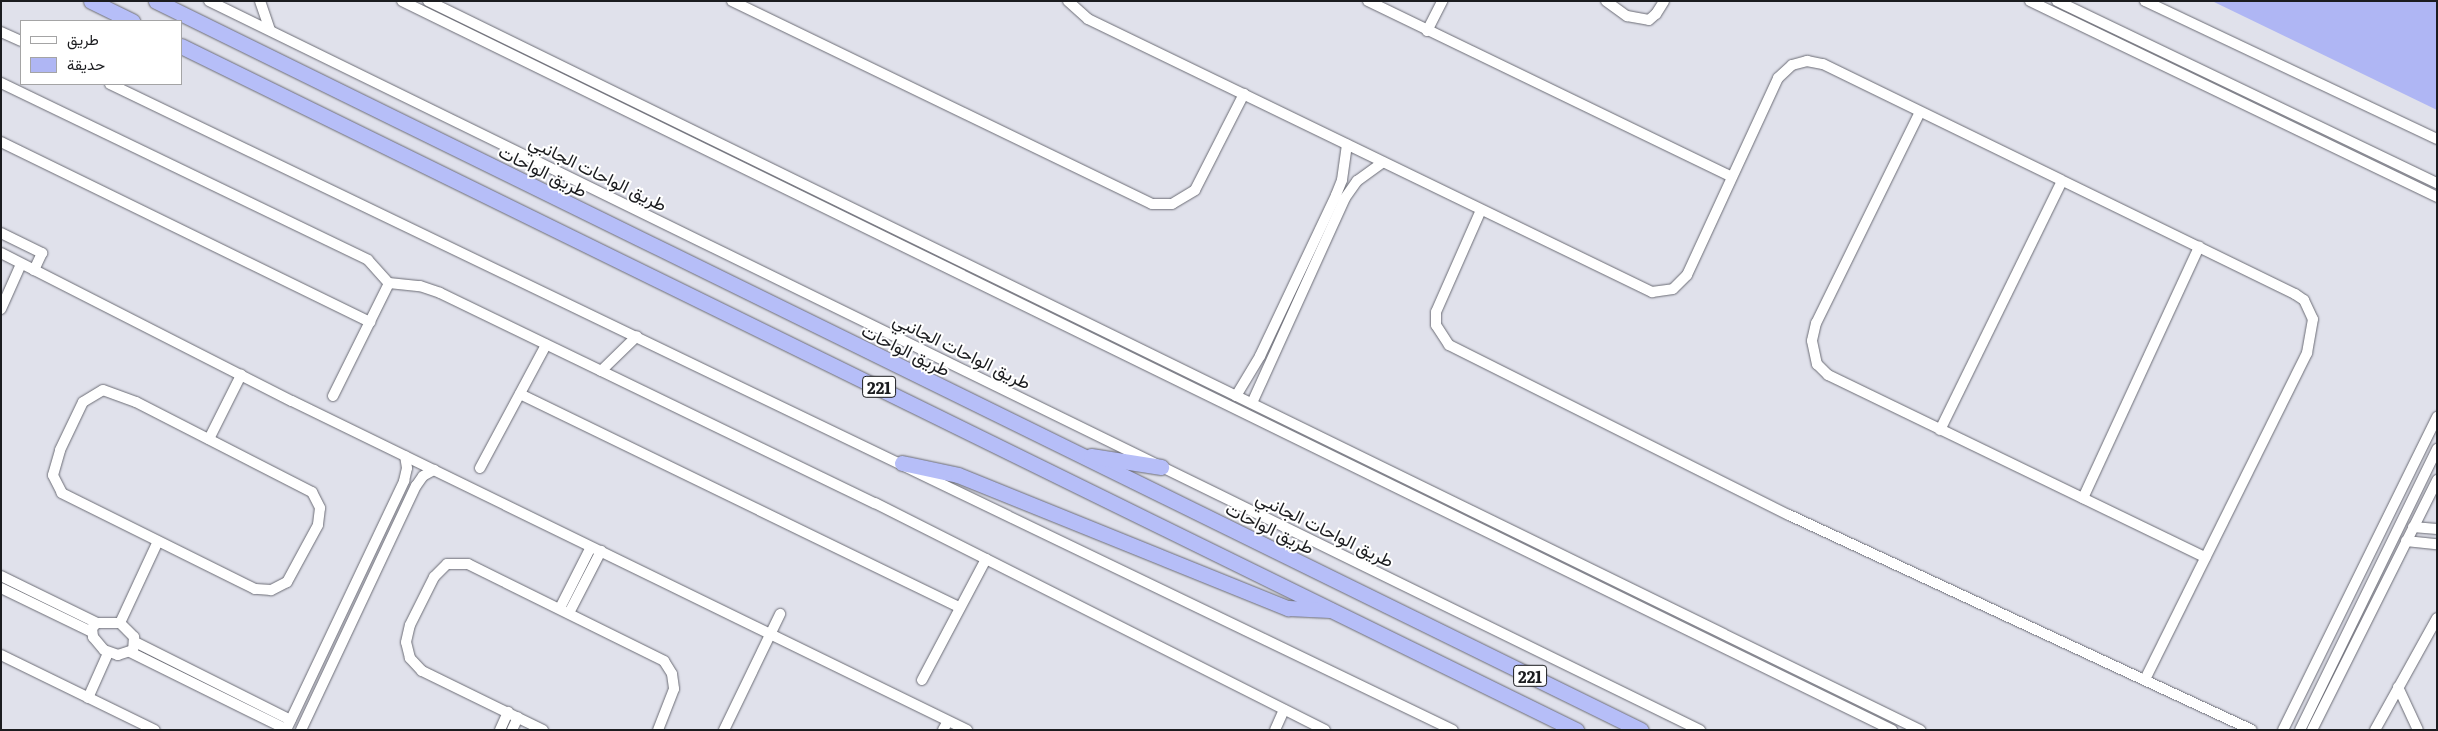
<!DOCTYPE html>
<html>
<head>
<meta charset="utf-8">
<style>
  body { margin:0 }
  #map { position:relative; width:2438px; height:731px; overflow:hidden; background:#e0e1eb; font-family:Literata,Vazirmatn,serif }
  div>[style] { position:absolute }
  .green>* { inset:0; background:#afb6f4 }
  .roads { filter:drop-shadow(0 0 1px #6b6c75) drop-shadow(0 0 1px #6b6c75) }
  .minor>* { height:10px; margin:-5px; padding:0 5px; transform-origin:5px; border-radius:5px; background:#fff }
  .highway>* { height:15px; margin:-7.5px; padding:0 7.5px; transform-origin:7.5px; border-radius:7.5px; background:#b6bef8 }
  span { translate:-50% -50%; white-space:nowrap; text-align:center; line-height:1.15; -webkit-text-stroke:4px #fff; paint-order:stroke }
  .shield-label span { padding:1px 4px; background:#fff; border:1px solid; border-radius:4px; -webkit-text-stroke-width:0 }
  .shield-label { font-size:16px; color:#1b1c1f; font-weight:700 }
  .street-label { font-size:18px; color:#1b1c1f }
  .frame { position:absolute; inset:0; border:2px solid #1b1c1f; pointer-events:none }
  .legend { position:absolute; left:20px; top:20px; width:162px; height:65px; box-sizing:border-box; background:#fff; border:1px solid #a4a4a5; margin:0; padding:6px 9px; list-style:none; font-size:15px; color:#1b1c1f }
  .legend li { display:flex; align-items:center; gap:10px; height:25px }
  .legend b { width:25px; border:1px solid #a4a4a5 }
</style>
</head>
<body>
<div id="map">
  <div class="green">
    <div style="clip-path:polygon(2212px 1px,2437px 1px,2437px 110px)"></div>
  </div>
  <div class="roads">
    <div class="minor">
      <div style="left:209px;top:1px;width:1660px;rotate:26.06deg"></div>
      <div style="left:260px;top:1px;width:31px;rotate:71deg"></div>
      <div style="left:402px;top:1px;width:1659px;rotate:26.07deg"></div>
      <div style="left:428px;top:1px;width:1661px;rotate:26.04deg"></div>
      <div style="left:732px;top:1px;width:466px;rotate:25.8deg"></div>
      <div style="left:1152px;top:204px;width:20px"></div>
      <div style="left:1172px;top:204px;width:27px;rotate:-31deg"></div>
      <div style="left:1195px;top:190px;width:108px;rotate:-63deg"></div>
      <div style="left:1068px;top:1px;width:27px;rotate:42deg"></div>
      <div style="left:1088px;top:19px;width:627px;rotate:25.83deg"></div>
      <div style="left:1652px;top:292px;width:21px;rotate:-8deg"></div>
      <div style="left:1673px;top:289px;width:20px;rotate:-45deg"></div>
      <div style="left:1687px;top:275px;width:217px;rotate:-65.2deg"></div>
      <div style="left:1778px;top:78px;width:19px;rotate:-43deg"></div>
      <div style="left:1792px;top:65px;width:16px;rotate:-15deg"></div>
      <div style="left:1807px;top:61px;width:16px;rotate:11deg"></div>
      <div style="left:1823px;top:64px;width:525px;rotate:25.98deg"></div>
      <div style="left:2295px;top:294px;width:11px;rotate:34deg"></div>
      <div style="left:2304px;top:300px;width:21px;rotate:65deg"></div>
      <div style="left:2313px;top:319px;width:35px;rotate:100deg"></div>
      <div style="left:2307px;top:353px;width:365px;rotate:116.4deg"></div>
      <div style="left:1368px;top:1px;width:404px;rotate:25.8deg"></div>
      <div style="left:1606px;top:1px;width:26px;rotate:36deg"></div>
      <div style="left:1627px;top:16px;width:22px;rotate:10deg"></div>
      <div style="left:1649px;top:20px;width:9px;rotate:-41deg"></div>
      <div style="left:1656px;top:14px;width:15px;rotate:-58deg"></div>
      <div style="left:2030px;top:1px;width:452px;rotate:25.7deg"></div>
      <div style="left:2057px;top:1px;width:421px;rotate:25.6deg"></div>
      <div style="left:2145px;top:1px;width:323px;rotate:25.3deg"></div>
      <div style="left:1427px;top:31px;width:34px;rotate:-63deg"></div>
      <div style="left:1px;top:32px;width:22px;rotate:24deg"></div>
      <div style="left:1px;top:83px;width:407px;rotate:25.7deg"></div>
      <div style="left:368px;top:260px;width:31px;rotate:48deg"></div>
      <div style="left:389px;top:283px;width:31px;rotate:6deg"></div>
      <div style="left:420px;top:286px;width:21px;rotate:19deg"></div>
      <div style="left:440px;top:293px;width:483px;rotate:25.8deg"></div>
      <div style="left:875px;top:503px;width:504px;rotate:26.77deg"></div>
      <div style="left:110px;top:84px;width:1490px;rotate:25.69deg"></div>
      <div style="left:1920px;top:112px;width:235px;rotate:116.2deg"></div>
      <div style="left:1816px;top:323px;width:18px;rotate:103deg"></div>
      <div style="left:1812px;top:341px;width:24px;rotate:78deg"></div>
      <div style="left:1817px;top:364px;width:16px;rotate:45deg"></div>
      <div style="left:1828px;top:375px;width:419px;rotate:25.8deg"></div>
      <div style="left:1px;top:142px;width:411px;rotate:26deg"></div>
      <div style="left:1481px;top:210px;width:111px;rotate:113.8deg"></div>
      <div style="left:1436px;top:312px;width:13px;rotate:90deg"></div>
      <div style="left:1436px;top:325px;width:24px;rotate:57deg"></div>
      <div style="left:1449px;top:345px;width:380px;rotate:26.6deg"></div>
      <div style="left:1789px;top:515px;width:510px;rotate:24.91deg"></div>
      <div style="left:1px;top:233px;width:46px;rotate:26deg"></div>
      <div style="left:42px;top:253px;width:19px;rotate:115deg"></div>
      <div style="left:1px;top:253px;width:326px;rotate:27deg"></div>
      <div style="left:292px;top:401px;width:751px;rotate:25.98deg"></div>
      <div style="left:1px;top:309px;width:49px;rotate:-66deg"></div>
      <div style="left:601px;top:371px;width:50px;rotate:-44.2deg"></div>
      <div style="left:103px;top:390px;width:35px;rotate:20deg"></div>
      <div style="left:136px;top:402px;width:198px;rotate:27.1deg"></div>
      <div style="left:312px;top:492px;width:18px;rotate:63deg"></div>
      <div style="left:320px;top:508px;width:17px;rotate:97deg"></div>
      <div style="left:318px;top:525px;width:65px;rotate:118.5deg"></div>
      <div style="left:287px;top:582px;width:18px;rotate:153deg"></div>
      <div style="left:271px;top:590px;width:16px;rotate:-176deg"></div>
      <div style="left:255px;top:589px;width:216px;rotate:-153.6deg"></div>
      <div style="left:62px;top:493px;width:20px;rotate:-117deg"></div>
      <div style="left:53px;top:475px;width:26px;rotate:-74deg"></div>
      <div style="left:60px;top:450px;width:53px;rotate:-64.4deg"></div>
      <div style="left:83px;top:402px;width:23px;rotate:-31deg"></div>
      <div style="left:520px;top:394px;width:489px;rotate:25.9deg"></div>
      <div style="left:333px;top:396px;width:126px;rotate:-63.6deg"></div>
      <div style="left:1236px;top:396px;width:47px;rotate:-59deg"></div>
      <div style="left:1260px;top:356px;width:178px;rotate:-64.7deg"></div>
      <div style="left:1336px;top:195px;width:16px;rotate:-68deg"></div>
      <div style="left:1342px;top:180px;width:36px;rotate:-82deg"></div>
      <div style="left:1252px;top:403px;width:225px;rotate:-65.6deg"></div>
      <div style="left:1345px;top:198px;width:21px;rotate:-55deg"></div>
      <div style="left:1357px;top:181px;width:32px;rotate:-36deg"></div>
      <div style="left:1940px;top:430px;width:277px;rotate:-63.9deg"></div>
      <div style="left:209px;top:439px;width:72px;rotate:-63.4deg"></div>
      <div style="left:480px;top:468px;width:140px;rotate:-61.8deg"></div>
      <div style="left:2083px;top:498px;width:277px;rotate:-65.2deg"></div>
      <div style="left:2413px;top:527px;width:24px;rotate:5deg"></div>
      <div style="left:2406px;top:541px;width:31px;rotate:6deg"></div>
      <div style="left:1px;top:576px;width:107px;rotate:26.1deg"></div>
      <div style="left:97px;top:623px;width:23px"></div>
      <div style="left:120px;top:623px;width:20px;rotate:45deg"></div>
      <div style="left:134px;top:637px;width:13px;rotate:94deg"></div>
      <div style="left:133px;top:650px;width:16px;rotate:162deg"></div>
      <div style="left:118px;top:655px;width:15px;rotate:-160deg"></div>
      <div style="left:104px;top:650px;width:17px;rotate:-130deg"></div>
      <div style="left:93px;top:637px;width:9px;rotate:-96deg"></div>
      <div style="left:92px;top:628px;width:7px;rotate:-45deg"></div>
      <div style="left:1px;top:588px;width:101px;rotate:25.8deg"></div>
      <div style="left:560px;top:608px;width:68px;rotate:-63.1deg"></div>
      <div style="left:569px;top:613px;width:70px;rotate:-62.7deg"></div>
      <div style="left:120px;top:623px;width:90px;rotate:-65.1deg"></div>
      <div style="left:135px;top:642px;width:174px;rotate:26.6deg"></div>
      <div style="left:130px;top:652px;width:174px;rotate:26.3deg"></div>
      <div style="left:1px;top:655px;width:171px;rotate:26deg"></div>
      <div style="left:922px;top:680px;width:137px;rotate:-62.1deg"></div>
      <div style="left:2398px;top:687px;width:47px;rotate:65.1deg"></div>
      <div style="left:88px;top:698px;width:49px;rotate:-66deg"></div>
      <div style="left:286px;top:730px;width:276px;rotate:-64.6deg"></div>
      <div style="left:404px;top:481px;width:13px;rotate:-77deg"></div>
      <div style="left:407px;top:468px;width:12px;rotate:-99deg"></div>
      <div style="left:301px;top:730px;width:270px;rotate:-64.8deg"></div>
      <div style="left:416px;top:486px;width:12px;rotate:-55deg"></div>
      <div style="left:423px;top:476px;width:13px;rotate:-29deg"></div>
      <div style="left:500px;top:730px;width:20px;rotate:-66deg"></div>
      <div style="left:512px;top:730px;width:14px;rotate:-65deg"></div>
      <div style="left:543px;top:730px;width:135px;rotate:-154deg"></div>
      <div style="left:422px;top:671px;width:18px;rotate:-133deg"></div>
      <div style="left:410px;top:658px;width:16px;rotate:-104deg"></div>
      <div style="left:406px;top:642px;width:17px;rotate:-77deg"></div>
      <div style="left:410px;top:625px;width:54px;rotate:-63.4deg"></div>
      <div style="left:434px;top:577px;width:18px;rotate:-45deg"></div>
      <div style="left:447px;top:564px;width:21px"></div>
      <div style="left:468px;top:564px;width:219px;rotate:26.3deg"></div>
      <div style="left:664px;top:661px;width:15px;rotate:58deg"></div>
      <div style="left:672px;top:674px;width:15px;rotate:82deg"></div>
      <div style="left:674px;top:689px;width:44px;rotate:111.3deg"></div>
      <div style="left:724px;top:730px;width:129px;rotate:-64.2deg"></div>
      <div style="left:943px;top:730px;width:10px;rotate:-61deg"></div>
      <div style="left:1275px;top:730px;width:22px;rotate:-66deg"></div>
      <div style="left:2283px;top:730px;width:349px;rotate:-63.8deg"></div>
      <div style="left:2300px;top:730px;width:313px;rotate:-64deg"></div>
      <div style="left:2312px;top:730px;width:280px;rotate:-63.4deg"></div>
      <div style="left:2375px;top:730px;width:128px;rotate:-61deg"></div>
    </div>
    <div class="highway">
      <div style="left:91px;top:1px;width:46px;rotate:26deg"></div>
      <div style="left:156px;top:1px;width:1654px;rotate:26.15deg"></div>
      <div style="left:181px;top:46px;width:1554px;rotate:26.12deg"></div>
      <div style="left:1091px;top:456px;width:71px;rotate:8.9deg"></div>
      <div style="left:902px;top:463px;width:57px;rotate:12.1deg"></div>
      <div style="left:958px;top:475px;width:356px;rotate:22deg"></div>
      <div style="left:1288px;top:608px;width:42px;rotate:2.7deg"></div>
    </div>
  </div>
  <div class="shield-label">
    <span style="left:879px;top:387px">221</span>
    <span style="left:1530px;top:676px">221</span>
  </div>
  <div class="street-label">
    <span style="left:543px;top:171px;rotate:26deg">طريق الواحات</span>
    <span style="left:598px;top:173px;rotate:26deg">طريق الواحات الجانبي</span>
    <span style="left:906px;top:350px;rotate:26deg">طريق الواحات</span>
    <span style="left:962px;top:351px;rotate:26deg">طريق الواحات الجانبي</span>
    <span style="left:1270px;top:528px;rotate:26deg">طريق الواحات</span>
    <span style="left:1325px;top:529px;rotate:26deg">طريق الواحات الجانبي</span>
  </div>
  <div class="frame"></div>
  <ul class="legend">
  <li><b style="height:6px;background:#fff"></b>طريق</li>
  <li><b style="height:14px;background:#afb6f4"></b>حديقة</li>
  </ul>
</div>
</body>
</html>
